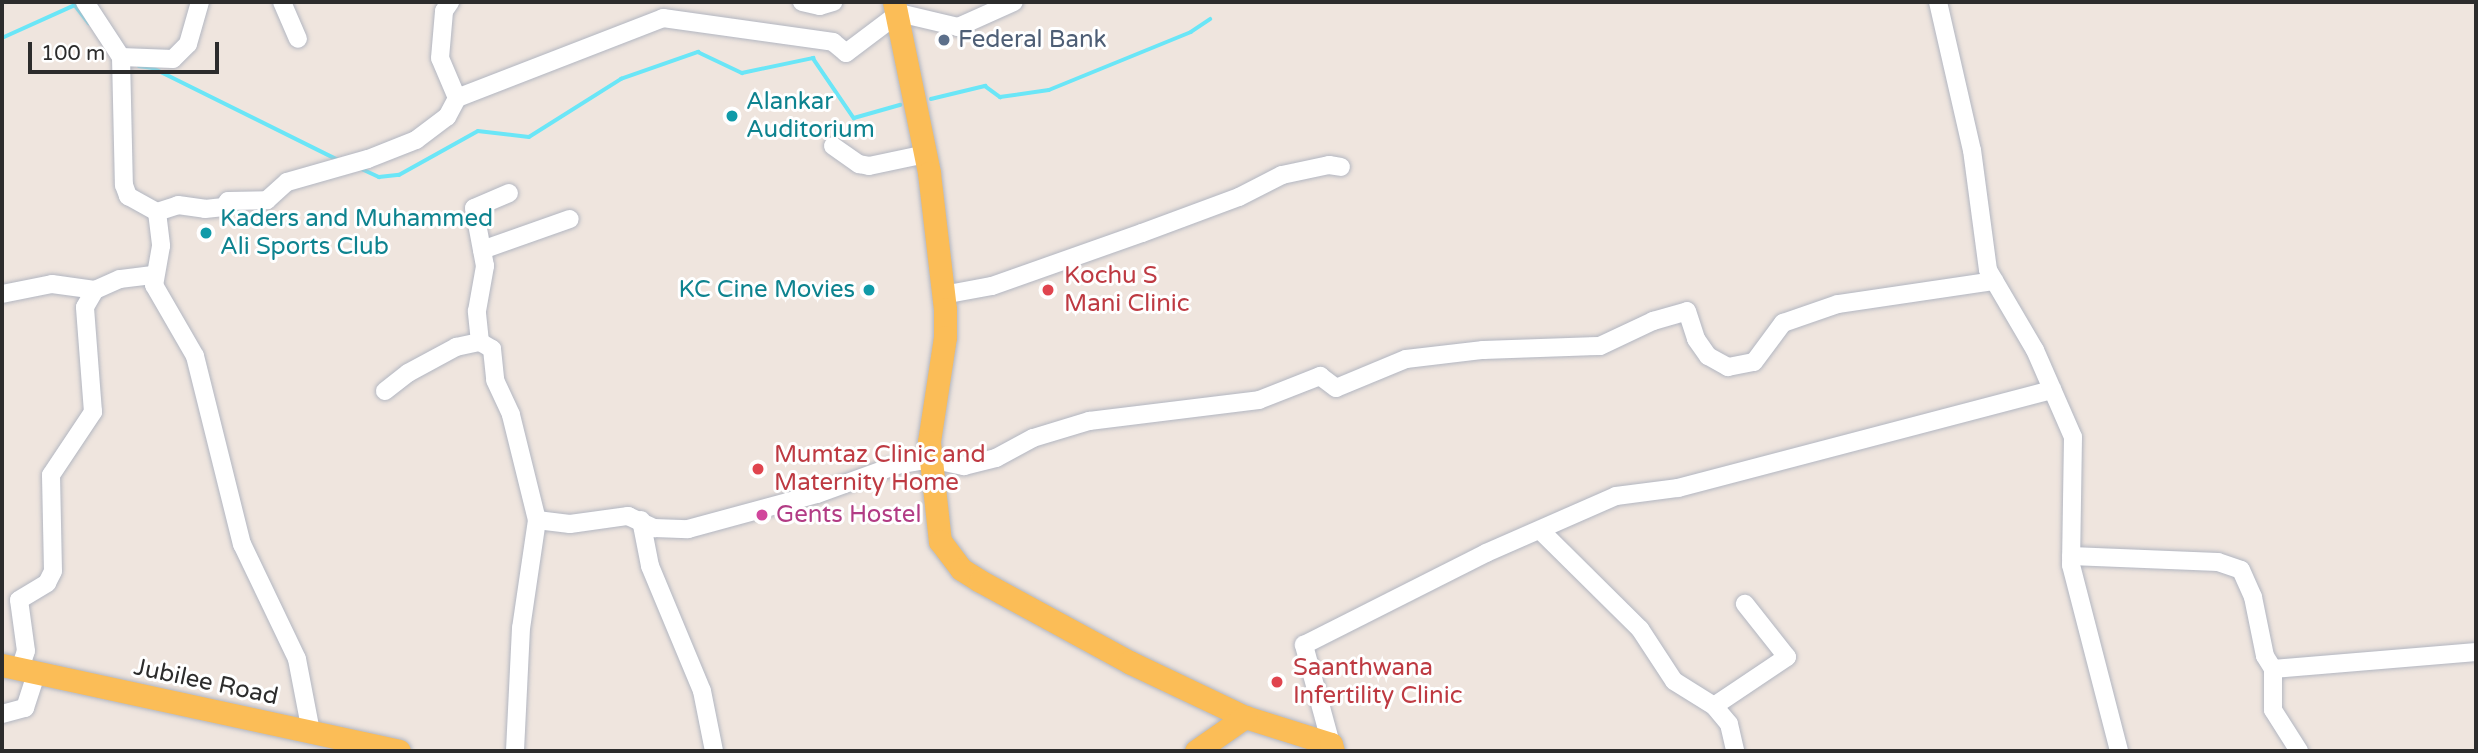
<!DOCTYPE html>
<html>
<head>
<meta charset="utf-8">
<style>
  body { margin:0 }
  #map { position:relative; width:2478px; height:753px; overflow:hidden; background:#efe5de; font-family:"Varela Round",sans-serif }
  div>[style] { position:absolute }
  .stream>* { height:3.5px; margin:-1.75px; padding:0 1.75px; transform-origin:1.75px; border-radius:1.75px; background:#6ae6f7 }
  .roads { filter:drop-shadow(0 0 2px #b2b6c1) drop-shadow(0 0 2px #b2b6c1) }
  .minor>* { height:18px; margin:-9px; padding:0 9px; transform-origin:9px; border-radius:9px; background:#fff }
  .major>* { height:23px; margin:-11.5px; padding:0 11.5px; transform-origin:11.5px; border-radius:11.5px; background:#fbbd57 }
  .dots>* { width:19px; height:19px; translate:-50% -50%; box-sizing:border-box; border:4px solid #fff; border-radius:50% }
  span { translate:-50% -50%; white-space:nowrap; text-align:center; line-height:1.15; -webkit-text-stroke:6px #fff; paint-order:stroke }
  .service-label { font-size:24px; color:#4e5e75 }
  .left { translate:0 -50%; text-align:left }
  .culture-label { font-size:24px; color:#0d838f }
  .right { translate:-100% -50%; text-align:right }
  .health-label { font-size:24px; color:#be3a42 }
  .hotel-label { font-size:24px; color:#b23c85 }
  .street-label { font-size:24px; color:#2c2c2c }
  .frame { position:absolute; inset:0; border:4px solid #2c2c2c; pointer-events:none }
  .scale { position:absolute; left:28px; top:42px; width:191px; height:32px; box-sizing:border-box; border:4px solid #2c2c2c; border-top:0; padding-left:9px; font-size:21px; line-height:24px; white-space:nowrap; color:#2c2c2c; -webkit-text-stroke:5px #fff; paint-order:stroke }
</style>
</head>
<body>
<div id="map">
  <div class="stream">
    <div style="left:2px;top:38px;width:80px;rotate:-24.3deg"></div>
    <div style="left:75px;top:5px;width:23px;rotate:52deg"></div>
    <div style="left:139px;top:66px;width:14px;rotate:8deg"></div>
    <div style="left:153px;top:68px;width:209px;rotate:26.4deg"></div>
    <div style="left:931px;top:99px;width:56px;rotate:-13.5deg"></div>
    <div style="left:985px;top:86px;width:19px;rotate:36deg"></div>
    <div style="left:1000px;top:97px;width:49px;rotate:-8.1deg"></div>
    <div style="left:1049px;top:90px;width:153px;rotate:-22.2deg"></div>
    <div style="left:1191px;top:32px;width:23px;rotate:-34deg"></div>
    <div style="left:362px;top:169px;width:19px;rotate:25deg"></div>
    <div style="left:379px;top:177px;width:20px;rotate:-6deg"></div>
    <div style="left:399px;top:175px;width:90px;rotate:-29.1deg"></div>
    <div style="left:478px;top:131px;width:51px;rotate:6.7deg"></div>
    <div style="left:529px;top:137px;width:109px;rotate:-32.2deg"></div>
    <div style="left:621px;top:79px;width:82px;rotate:-19.3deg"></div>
    <div style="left:698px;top:52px;width:49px;rotate:25.5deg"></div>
    <div style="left:742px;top:73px;width:73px;rotate:-11.9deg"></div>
    <div style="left:813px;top:58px;width:73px;rotate:55.7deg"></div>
    <div style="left:854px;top:118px;width:48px;rotate:-15.8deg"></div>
  </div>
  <div class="roads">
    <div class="minor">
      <div style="left:85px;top:2px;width:66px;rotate:56.8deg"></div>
      <div style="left:121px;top:57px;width:128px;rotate:88.7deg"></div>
      <div style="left:124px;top:185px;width:12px;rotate:70deg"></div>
      <div style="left:128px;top:196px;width:33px;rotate:29deg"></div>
      <div style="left:157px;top:212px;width:34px;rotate:83deg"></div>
      <div style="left:161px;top:246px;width:40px;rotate:100deg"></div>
      <div style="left:154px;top:285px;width:82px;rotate:60deg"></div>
      <div style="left:195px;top:356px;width:194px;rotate:76deg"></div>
      <div style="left:242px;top:544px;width:127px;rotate:64.4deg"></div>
      <div style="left:297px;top:659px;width:74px;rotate:79.1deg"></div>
      <div style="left:282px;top:2px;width:40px;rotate:66.6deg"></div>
      <div style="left:802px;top:2px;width:18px;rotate:13deg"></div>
      <div style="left:820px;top:6px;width:14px;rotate:-17deg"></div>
      <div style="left:1938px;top:2px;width:152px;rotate:77.1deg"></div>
      <div style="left:1972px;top:150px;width:121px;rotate:82.4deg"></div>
      <div style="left:1988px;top:270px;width:93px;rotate:59.6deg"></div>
      <div style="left:2035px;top:350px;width:95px;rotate:66.4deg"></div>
      <div style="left:2073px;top:437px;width:128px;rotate:90.9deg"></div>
      <div style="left:2071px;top:565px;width:192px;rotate:75.5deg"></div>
      <div style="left:121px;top:57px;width:52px;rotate:2.2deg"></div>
      <div style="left:173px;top:59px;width:21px;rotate:-45deg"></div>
      <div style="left:188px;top:44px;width:44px;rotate:-74.1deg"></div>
      <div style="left:457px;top:98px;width:221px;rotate:-21.2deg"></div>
      <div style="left:663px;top:18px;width:172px;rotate:8deg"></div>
      <div style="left:833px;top:42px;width:17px;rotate:40deg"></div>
      <div style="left:846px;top:53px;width:66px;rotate:-37deg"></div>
      <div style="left:899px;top:13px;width:61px;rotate:13.3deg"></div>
      <div style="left:958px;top:27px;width:61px;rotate:-24.1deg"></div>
      <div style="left:833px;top:146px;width:32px;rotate:35deg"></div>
      <div style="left:859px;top:164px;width:10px;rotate:11deg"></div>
      <div style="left:869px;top:166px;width:58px;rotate:-11.9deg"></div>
      <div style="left:157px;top:212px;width:22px;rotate:-18deg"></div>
      <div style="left:178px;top:205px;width:27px;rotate:8deg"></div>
      <div style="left:205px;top:209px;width:19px;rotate:-6deg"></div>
      <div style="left:224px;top:207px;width:7px;rotate:-56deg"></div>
      <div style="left:228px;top:201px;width:39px;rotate:-1deg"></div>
      <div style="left:267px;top:200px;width:27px;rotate:-42deg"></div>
      <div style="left:287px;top:182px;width:84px;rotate:-15.9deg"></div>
      <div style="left:368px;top:159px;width:52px;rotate:-21.6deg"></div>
      <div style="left:416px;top:140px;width:39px;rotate:-37deg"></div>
      <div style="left:447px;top:117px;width:21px;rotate:-62deg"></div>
      <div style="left:457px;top:98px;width:43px;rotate:-113deg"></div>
      <div style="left:440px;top:58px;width:47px;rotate:-85.1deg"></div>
      <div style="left:444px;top:11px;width:11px;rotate:-56deg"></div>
      <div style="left:482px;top:250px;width:93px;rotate:-19.4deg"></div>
      <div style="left:2px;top:294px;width:51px;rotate:-11.3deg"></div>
      <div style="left:52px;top:284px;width:43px;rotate:7.9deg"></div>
      <div style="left:943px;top:295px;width:50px;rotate:-10.4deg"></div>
      <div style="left:992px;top:286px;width:159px;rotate:-19.5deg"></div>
      <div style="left:1142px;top:233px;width:103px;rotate:-20.4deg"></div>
      <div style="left:1239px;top:197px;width:48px;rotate:-27.1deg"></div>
      <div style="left:1282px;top:175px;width:48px;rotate:-12deg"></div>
      <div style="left:1329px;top:165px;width:12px;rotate:9deg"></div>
      <div style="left:480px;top:342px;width:31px;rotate:-96deg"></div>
      <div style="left:477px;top:311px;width:46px;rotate:-79.9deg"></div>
      <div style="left:485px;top:266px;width:59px;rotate:-100.7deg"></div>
      <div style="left:474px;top:208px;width:38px;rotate:-23deg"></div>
      <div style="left:385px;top:391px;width:29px;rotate:-38deg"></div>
      <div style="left:408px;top:373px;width:55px;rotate:-28.4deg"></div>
      <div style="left:456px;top:347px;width:25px;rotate:-12deg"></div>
      <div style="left:480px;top:342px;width:14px;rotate:30deg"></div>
      <div style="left:492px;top:349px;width:31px;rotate:84deg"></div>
      <div style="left:495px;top:380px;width:38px;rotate:65deg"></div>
      <div style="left:511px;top:415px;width:108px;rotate:76.1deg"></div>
      <div style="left:537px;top:520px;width:109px;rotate:98.4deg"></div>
      <div style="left:521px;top:628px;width:123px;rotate:92.8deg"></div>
      <div style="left:537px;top:520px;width:33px;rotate:7deg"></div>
      <div style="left:570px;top:524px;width:59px;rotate:-7.9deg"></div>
      <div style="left:628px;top:516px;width:29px;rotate:25deg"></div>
      <div style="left:654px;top:528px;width:34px;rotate:2deg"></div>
      <div style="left:688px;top:529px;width:134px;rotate:-15.2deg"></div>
      <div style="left:817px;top:494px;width:85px;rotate:-19.9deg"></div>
      <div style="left:897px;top:465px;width:34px;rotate:-10deg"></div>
      <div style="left:930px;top:459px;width:35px;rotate:12deg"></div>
      <div style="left:964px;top:466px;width:33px;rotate:-14deg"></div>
      <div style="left:996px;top:458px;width:42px;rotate:-28.4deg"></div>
      <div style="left:1033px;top:438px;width:59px;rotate:-16.9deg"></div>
      <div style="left:1089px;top:421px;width:171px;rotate:-7deg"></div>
      <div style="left:1259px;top:400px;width:66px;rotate:-21.5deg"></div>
      <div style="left:1320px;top:376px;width:20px;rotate:37deg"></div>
      <div style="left:1336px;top:388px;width:76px;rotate:-22.5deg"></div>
      <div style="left:1406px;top:359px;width:78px;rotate:-6.7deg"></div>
      <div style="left:1483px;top:350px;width:117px;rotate:-2deg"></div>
      <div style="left:1600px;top:346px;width:59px;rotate:-25.3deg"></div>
      <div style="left:1653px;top:321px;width:35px;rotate:-16deg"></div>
      <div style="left:1687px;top:311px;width:29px;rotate:72deg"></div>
      <div style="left:1696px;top:339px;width:21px;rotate:55deg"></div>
      <div style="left:1708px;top:356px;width:23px;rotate:29deg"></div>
      <div style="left:1728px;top:367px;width:26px;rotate:-11deg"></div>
      <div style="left:1754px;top:362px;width:49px;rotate:-53.4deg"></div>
      <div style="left:1783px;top:323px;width:58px;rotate:-19.1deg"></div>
      <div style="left:1838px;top:304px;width:158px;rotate:-8.4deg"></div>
      <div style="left:641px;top:520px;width:47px;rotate:78.9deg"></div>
      <div style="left:650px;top:566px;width:135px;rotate:67.4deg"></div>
      <div style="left:702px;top:691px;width:61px;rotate:78.7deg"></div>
      <div style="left:1542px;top:532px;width:138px;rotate:44.7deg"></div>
      <div style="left:1640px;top:629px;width:62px;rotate:56.8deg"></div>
      <div style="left:1674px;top:681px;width:47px;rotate:32deg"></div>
      <div style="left:1714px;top:706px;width:88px;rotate:-33.9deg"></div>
      <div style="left:1787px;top:657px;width:68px;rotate:-128.4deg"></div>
      <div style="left:2071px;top:556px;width:147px;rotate:2.3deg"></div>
      <div style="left:2218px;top:562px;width:24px;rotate:19deg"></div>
      <div style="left:2241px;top:570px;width:30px;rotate:66deg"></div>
      <div style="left:2253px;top:597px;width:60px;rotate:78.5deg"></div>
      <div style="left:2265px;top:656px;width:15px;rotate:58deg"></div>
      <div style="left:2273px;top:669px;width:41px;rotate:90deg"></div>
      <div style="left:2273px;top:710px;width:49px;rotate:57.6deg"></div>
      <div style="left:20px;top:669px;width:19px;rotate:-72deg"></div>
      <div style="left:26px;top:651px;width:51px;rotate:-97.8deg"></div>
      <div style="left:19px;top:600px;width:33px;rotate:-31deg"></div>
      <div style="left:47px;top:583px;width:13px;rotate:-63deg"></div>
      <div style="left:53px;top:571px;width:96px;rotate:-91.2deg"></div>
      <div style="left:51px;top:475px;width:76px;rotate:-56.3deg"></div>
      <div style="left:93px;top:412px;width:105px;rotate:-94.4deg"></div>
      <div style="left:85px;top:307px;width:20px;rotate:-60deg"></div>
      <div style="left:95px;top:290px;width:27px;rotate:-24deg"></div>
      <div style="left:120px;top:279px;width:34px;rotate:-7deg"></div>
      <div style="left:2273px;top:669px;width:204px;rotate:-4.8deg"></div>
      <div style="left:1714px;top:706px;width:23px;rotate:50deg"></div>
      <div style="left:1729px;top:724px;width:28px;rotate:77deg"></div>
      <div style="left:2px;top:714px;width:24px;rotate:-15deg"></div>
      <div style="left:25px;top:708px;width:38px;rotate:-72deg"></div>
      <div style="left:1331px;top:744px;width:103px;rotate:-105.3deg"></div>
      <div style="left:1304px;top:645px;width:204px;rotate:-26.8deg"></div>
      <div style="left:1486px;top:553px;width:142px;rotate:-23.7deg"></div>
      <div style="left:1616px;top:496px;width:63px;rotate:-7.4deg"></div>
      <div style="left:1678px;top:488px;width:387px;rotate:-14.7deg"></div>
    </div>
    <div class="major">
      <div style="left:894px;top:2px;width:175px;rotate:78.4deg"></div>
      <div style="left:929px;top:173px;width:137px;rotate:83.3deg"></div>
      <div style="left:945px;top:309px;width:28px;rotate:90deg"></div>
      <div style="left:945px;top:337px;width:106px;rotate:98.7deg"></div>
      <div style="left:929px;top:442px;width:100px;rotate:83.7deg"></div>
      <div style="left:940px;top:541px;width:35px;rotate:53deg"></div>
      <div style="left:961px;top:569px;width:22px;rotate:32deg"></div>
      <div style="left:980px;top:581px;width:170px;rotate:28.5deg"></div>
      <div style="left:1129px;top:662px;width:128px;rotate:25.4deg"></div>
      <div style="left:1245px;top:717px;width:90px;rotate:17.4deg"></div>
      <div style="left:1331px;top:744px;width:7px;rotate:74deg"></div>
      <div style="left:2px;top:665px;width:406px;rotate:12.2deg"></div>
      <div style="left:1196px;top:751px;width:60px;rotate:-34.8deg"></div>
    </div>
  </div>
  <div class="dots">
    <div style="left:944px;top:40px;background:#5c6f8a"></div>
    <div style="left:732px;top:116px;background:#0f9aa8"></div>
    <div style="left:206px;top:233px;background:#0f9aa8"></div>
    <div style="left:869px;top:290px;background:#0f9aa8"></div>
    <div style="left:1048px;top:290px;background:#e0444e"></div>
    <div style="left:758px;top:469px;background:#e0444e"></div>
    <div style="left:762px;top:515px;background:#d1479c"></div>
    <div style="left:1277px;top:682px;background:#e0444e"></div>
  </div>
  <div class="service-label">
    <span class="left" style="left:958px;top:40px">Federal Bank</span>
  </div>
  <div class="culture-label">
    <span class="left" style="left:746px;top:116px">Alankar<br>Auditorium</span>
    <span class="left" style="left:220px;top:233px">Kaders and Muhammed<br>Ali Sports Club</span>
    <span class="right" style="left:855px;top:290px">KC Cine Movies</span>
  </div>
  <div class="health-label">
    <span class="left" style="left:1064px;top:290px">Kochu S<br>Mani Clinic</span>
    <span class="left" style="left:774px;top:469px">Mumtaz Clinic and<br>Maternity Home</span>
    <span class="left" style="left:1293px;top:682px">Saanthwana<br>Infertility Clinic</span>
  </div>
  <div class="hotel-label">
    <span class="left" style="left:776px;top:515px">Gents Hostel</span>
  </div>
  <div class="street-label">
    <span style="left:206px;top:682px;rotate:12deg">Jubilee Road</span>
  </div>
  <div class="frame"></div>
  <div class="scale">100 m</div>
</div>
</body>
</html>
